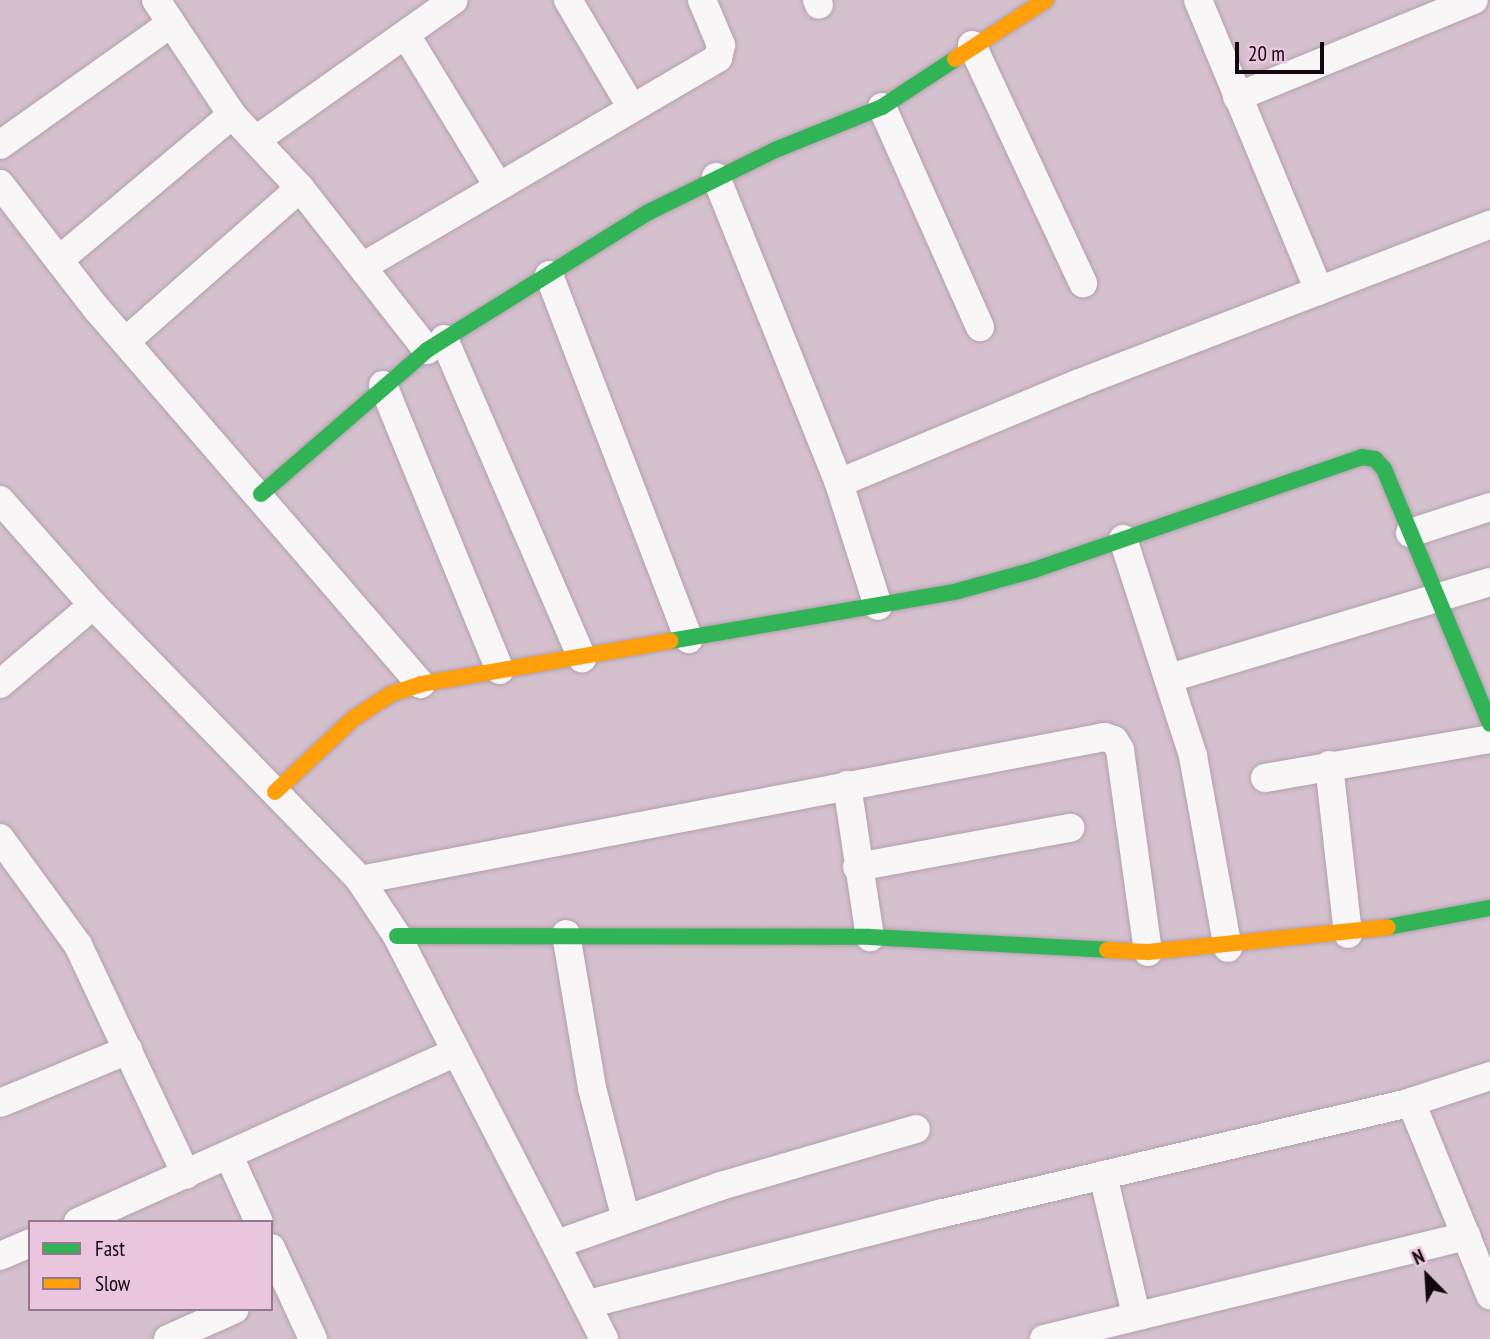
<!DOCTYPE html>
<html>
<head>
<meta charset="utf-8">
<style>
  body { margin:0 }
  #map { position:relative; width:1490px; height:1339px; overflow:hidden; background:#d5c1ce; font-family:"PT Sans Narrow",sans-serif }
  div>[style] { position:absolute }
  .roads { filter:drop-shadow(0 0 2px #b1a1ac) drop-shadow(0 0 2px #b1a1ac) }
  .street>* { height:28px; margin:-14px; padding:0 14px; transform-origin:14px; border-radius:14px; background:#f9f6f8 }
  .fast>* { height:16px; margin:-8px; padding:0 8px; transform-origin:8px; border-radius:8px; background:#30b455 }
  .slow>* { height:16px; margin:-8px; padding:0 8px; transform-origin:8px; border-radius:8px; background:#ff9f0a }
  span { translate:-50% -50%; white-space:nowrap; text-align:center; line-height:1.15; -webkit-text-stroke:5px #eac5de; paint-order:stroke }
  .legend { position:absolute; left:28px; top:1220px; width:245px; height:91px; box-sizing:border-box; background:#eac5de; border:2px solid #94798c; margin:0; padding:9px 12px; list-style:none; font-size:21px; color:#130710 }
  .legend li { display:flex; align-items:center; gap:14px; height:35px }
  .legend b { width:35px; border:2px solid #94798c }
  .north { position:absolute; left:1392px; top:1241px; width:70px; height:70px; -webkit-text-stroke:5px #eac5de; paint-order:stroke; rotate:336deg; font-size:19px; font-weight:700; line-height:28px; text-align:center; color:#130710 }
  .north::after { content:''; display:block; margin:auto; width:24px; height:32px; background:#130710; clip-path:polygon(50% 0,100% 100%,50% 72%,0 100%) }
  .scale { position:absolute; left:1235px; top:42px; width:89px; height:32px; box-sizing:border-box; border:4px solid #130710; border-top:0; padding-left:9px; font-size:21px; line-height:24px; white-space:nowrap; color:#130710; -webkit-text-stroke:5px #eac5de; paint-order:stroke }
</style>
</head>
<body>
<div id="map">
  <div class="roads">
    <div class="street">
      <div style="left:156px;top:0;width:138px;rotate:56.5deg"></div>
      <div style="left:232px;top:115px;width:100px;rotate:47deg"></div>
      <div style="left:300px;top:188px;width:206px;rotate:51.9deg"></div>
      <div style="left:568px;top:0;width:122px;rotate:59.4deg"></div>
      <div style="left:817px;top:0;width:5px;rotate:68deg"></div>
      <div style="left:1198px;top:0;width:315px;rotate:67.4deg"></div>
      <div style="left:406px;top:35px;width:175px;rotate:58.6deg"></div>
      <div style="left:972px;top:45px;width:263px;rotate:65deg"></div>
      <div style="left:1237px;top:97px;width:256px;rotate:-22.3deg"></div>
      <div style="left:882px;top:107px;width:241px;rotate:66deg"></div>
      <div style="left:256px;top:140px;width:242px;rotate:-35.3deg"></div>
      <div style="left:0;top:145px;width:209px;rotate:-35.4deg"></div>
      <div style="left:716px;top:177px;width:330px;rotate:68.1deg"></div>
      <div style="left:839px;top:483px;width:129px;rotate:72.4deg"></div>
      <div style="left:0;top:184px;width:157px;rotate:52.3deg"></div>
      <div style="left:96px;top:308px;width:497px;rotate:49.2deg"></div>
      <div style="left:59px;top:260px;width:226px;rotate:-40deg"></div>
      <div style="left:362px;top:267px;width:413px;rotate:-30.4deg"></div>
      <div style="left:718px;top:58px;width:13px;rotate:-77deg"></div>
      <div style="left:721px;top:45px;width:49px;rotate:-112.9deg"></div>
      <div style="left:549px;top:275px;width:390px;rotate:69deg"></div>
      <div style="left:444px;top:339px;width:348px;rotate:66.6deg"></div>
      <div style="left:127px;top:340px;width:230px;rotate:-41.3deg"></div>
      <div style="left:383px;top:385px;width:308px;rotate:67.7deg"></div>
      <div style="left:839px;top:483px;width:258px;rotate:-22.6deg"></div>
      <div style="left:1077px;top:384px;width:443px;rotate:-21.1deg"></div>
      <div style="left:0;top:500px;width:140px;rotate:48.5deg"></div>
      <div style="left:93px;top:605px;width:383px;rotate:45.8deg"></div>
      <div style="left:360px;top:880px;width:67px;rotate:56.5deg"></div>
      <div style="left:397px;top:936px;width:453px;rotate:62.8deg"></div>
      <div style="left:1410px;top:533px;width:84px;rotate:-18deg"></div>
      <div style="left:1123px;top:539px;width:228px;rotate:72.1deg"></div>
      <div style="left:1193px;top:756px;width:195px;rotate:79.7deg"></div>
      <div style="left:1170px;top:678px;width:334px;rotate:-16.7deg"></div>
      <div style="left:0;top:684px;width:122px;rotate:-40.3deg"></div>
      <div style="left:1329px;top:765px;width:170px;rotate:83.6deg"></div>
      <div style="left:1265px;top:778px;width:228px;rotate:-9.8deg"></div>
      <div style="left:847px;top:785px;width:154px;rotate:81.4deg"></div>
      <div style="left:0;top:838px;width:132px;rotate:53.9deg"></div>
      <div style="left:78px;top:945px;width:254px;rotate:64.8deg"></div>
      <div style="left:857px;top:867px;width:217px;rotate:-10.4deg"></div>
      <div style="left:360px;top:880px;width:758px;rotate:-10.88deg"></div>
      <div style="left:1104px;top:737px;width:10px;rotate:17deg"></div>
      <div style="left:1114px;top:740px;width:12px;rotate:59deg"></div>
      <div style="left:1120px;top:750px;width:204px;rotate:82.1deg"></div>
      <div style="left:566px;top:934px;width:156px;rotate:80.4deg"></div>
      <div style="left:592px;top:1088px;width:135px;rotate:75.5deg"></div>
      <div style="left:1411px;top:1102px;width:209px;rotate:67.7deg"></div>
      <div style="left:0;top:1103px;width:139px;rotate:-22.5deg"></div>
      <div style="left:229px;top:1156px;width:72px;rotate:65.6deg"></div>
      <div style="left:1103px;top:1175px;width:144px;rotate:76.7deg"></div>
      <div style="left:78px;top:1222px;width:415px;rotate:-24.2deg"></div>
      <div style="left:557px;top:1244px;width:174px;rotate:-19.5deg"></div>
      <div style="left:721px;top:1186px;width:203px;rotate:-16.3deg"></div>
      <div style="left:271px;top:1248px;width:100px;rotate:65.2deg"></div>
      <div style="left:0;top:1256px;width:33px;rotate:-23deg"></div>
      <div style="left:588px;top:1304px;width:362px;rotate:-14.4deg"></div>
      <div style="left:939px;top:1214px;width:485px;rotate:-13.3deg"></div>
      <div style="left:1411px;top:1102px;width:83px;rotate:-18.2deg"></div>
      <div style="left:168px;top:1339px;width:73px;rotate:-24.1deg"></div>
      <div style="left:1044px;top:1339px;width:435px;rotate:-13.7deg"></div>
    </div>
    <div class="fast">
      <div style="left:261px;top:494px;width:220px;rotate:-40.9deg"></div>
      <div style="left:427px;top:350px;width:259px;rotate:-31.9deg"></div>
      <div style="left:647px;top:213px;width:143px;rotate:-26.2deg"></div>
      <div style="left:775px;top:150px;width:115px;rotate:-21.9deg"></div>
      <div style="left:882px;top:107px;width:87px;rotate:-33.3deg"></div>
      <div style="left:670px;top:641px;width:292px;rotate:-9.8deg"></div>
      <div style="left:958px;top:591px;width:79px;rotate:-15.4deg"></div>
      <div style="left:1034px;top:570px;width:347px;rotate:-19deg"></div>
      <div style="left:1362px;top:457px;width:13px;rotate:9deg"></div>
      <div style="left:1375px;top:459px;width:13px;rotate:48deg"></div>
      <div style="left:1384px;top:469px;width:276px;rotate:67.4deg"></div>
      <div style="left:1388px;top:927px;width:104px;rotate:-10.6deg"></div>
      <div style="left:397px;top:936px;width:473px;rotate:0.1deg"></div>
      <div style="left:870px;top:937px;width:237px;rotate:3.1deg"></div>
    </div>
    <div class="slow">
      <div style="left:955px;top:59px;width:108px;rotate:-33deg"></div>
      <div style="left:275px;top:792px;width:108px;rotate:-43.1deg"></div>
      <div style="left:354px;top:718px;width:44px;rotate:-33deg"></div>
      <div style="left:391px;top:694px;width:32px;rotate:-18deg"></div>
      <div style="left:421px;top:684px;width:253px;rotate:-9.8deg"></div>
      <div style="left:1107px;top:950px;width:41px;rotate:2.8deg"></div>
      <div style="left:1148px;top:952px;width:241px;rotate:-5.9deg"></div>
    </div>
  </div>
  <ul class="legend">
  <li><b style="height:9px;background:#30b455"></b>Fast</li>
  <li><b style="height:9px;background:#ff9f0a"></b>Slow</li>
  </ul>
  <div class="north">N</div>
  <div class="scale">20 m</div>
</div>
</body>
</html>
